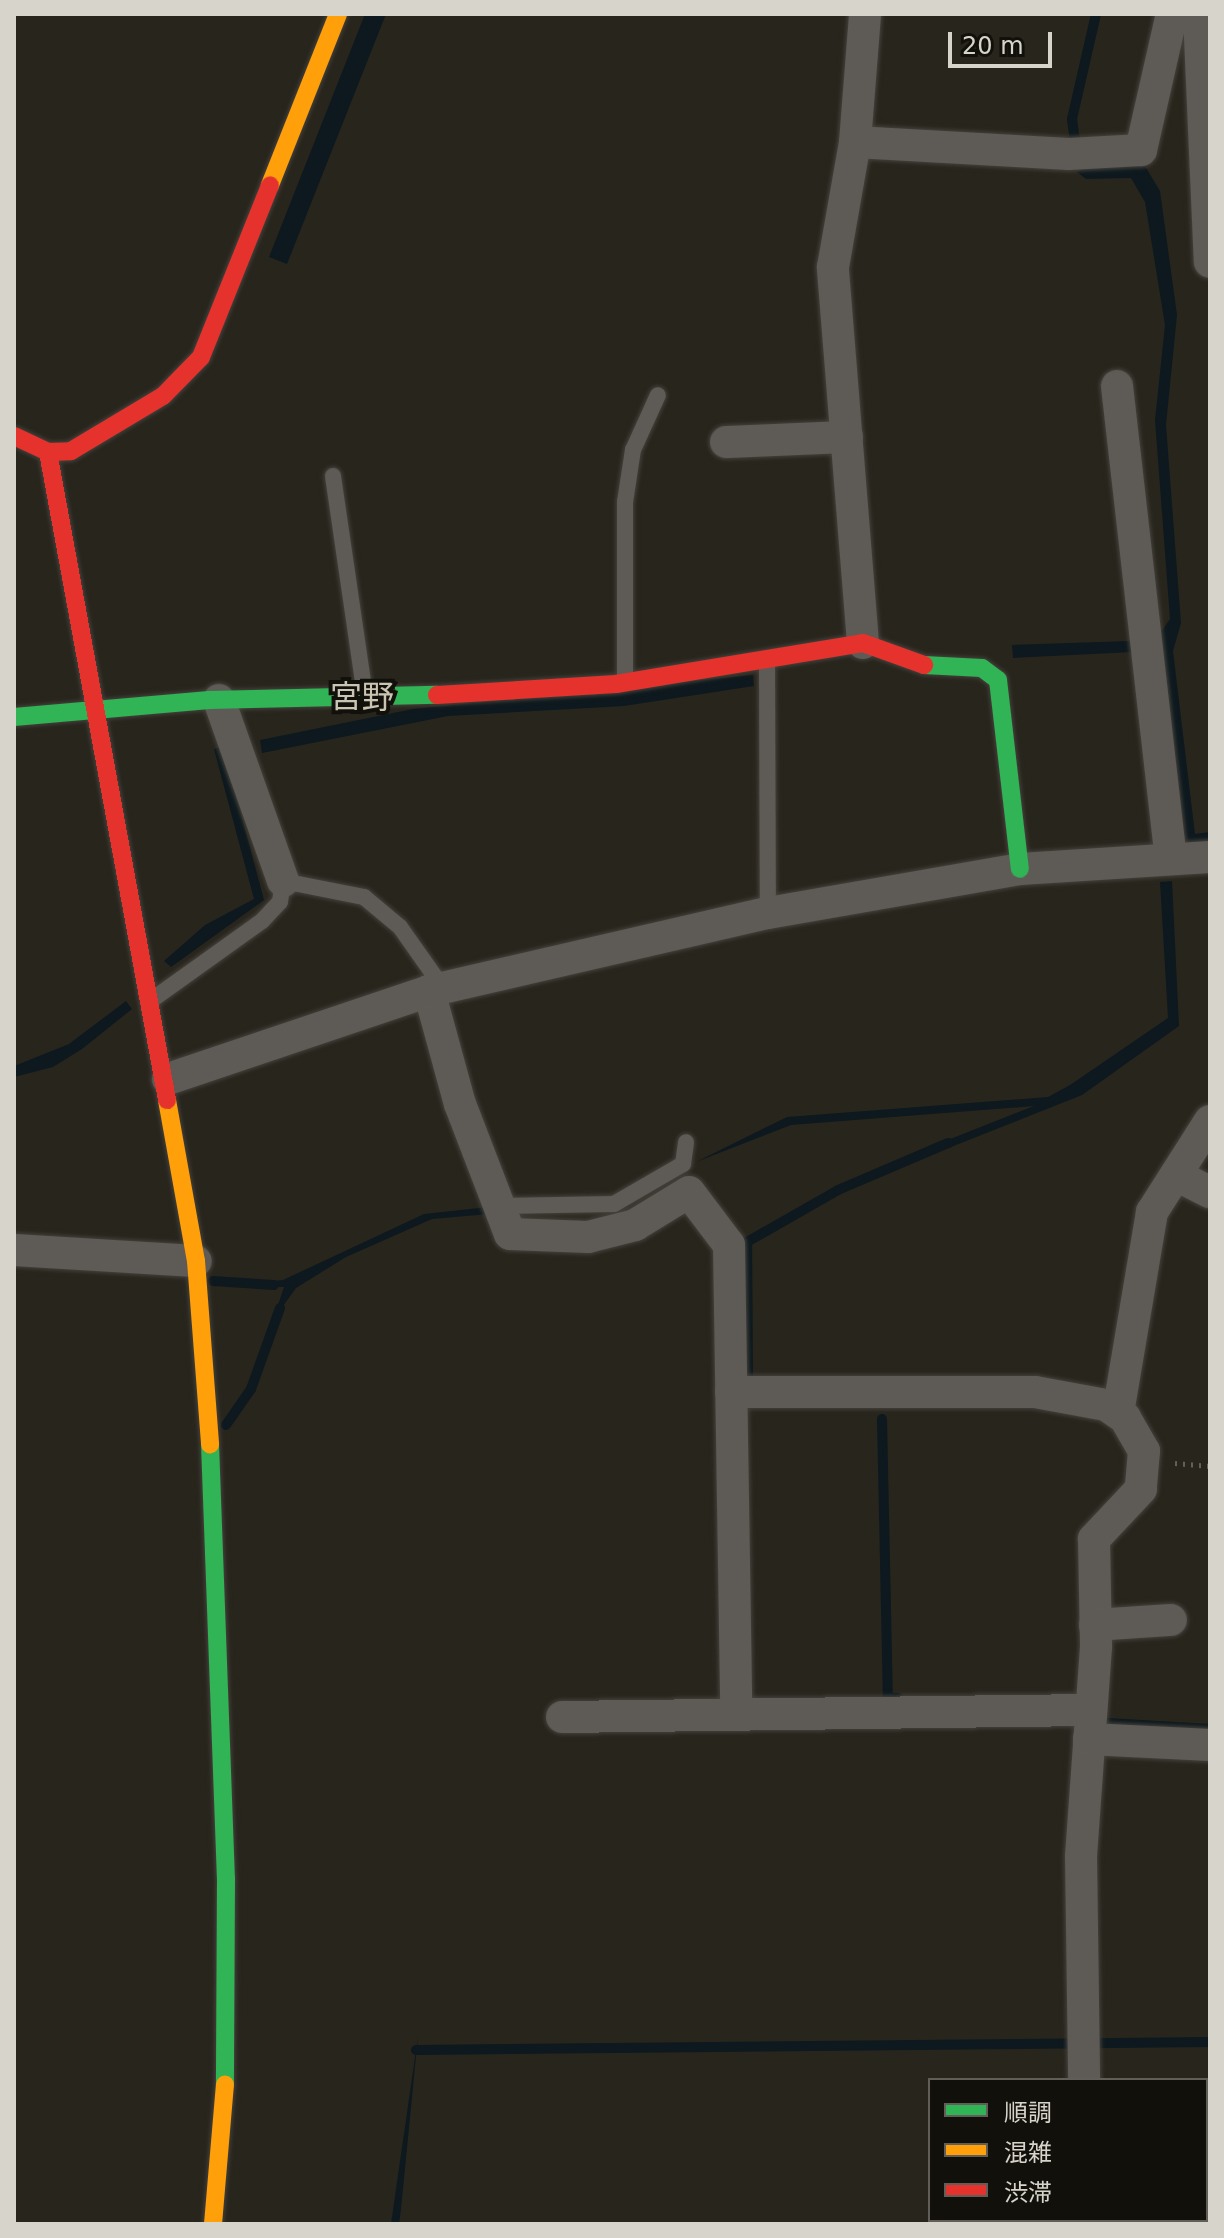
<!DOCTYPE html>
<html>
<head>
<meta charset="utf-8">
<style>
  body { margin:0 }
  #map { position:relative; width:1224px; height:2238px; overflow:hidden; background:#28251d; font-family:"DejaVu Sans","Noto Sans JP",sans-serif }
  div>[style] { position:absolute }
  .water>* { inset:0; background:#0d191e }
  .stream>* { height:10px; margin:-5px; padding:0 5px; transform-origin:5px; border-radius:5px; background:#0d191e }
  .path>* { height:5px; margin-top:-2.5px; transform-origin:0; background:repeating-linear-gradient(90deg,#62605a 0 2px,transparent 0 8px) }
  .roads { filter:drop-shadow(0 0 2px #44413b) drop-shadow(0 0 2px #44413b) }
  .lane>* { height:16px; margin:-8px; padding:0 8px; transform-origin:8px; border-radius:8px; background:#5e5b56 }
  .street>* { height:32px; margin:-16px; padding:0 16px; transform-origin:16px; border-radius:16px; background:#5e5b56 }
  .fast>* { height:18px; margin:-9px; padding:0 9px; transform-origin:9px; border-radius:9px; background:#30b455 }
  .slow>* { height:18px; margin:-9px; padding:0 9px; transform-origin:9px; border-radius:9px; background:#ff9f0a }
  .jam>* { height:18px; margin:-9px; padding:0 9px; transform-origin:9px; border-radius:9px; background:#e5322d }
  span { translate:-50% -50%; white-space:nowrap; text-align:center; line-height:1.15; -webkit-text-stroke:8px #12100a; paint-order:stroke }
  .quarter-label { font-size:32px; color:#cac4b2 }
  .frame { position:absolute; inset:0; border:16px solid #d7d4cb; pointer-events:none }
  .legend { position:absolute; left:928px; top:2078px; width:280px; height:144px; box-sizing:border-box; background:#12100a; border:2px solid #615e57; margin:0; padding:10px 14px; list-style:none; font-size:24px; color:#d7d4cb }
  .legend li { display:flex; align-items:center; gap:16px; height:40px }
  .legend b { width:40px; border:2px solid #615e57 }
  .scale { position:absolute; left:948px; top:32px; width:104px; height:36px; box-sizing:border-box; border:4px solid #d7d4cb; border-top:0; padding-left:10px; font-size:24px; line-height:28px; white-space:nowrap; color:#d7d4cb; -webkit-text-stroke:6px #12100a; paint-order:stroke }
</style>
</head>
<body>
<div id="map">
  <div class="water">
    <div style="clip-path:polygon(365px 14px,386px 14px,287px 264px,269px 257px)"></div>
    <div style="clip-path:polygon(1088px 166px,1145px 166px,1160px 191px,1177px 315px,1166px 425px,1181px 623px,1173px 651px,1195px 834px,1210px 832px,1210px 845px,1186px 848px,1156px 639px,1170px 619px,1155px 420px,1165px 325px,1145px 202px,1131px 178px,1086px 179px,1077px 172px)"></div>
    <div style="clip-path:polygon(1131px 641px,1133px 652px,1013px 658px,1012px 645px)"></div>
    <div style="clip-path:polygon(753px 675px,754px 686px,624px 706px,448px 716px,262px 753px,260px 740px,413px 709px)"></div>
    <div style="clip-path:polygon(223px 747px,264px 900px,171px 967px,164px 961px,205px 925px,254px 899px,214px 749px)"></div>
    <div style="clip-path:polygon(1172px 881px,1179px 1026px,1082px 1095px,946px 1149px,940px 1143px,1034px 1106px,791px 1125px,696px 1162px,787px 1117px,1048px 1097px,1070px 1085px,1168px 1018px,1160px 882px)"></div>
    <div style="clip-path:polygon(126px 1001px,132px 1009px,82px 1049px,53px 1067px,14px 1077px,14px 1066px,69px 1044px)"></div>
    <div style="clip-path:polygon(488px 1207px,489px 1214px,432px 1219px,346px 1257px,296px 1288px,273px 1320px,284px 1287px,260px 1287px,264px 1282px,283px 1280px,424px 1214px)"></div>
    <div style="clip-path:polygon(418px 2036px,401px 2209px,399px 2224px,391px 2224px)"></div>
  </div>
  <div class="stream">
    <div style="left:1076px;top:148px;width:29px;rotate:-98deg"></div>
    <div style="left:1072px;top:119px;width:108px;rotate:-77.1deg"></div>
    <div style="left:213px;top:1281px;width:61px;rotate:3.8deg"></div>
    <div style="left:748px;top:1375px;width:133px;rotate:-90.4deg"></div>
    <div style="left:747px;top:1242px;width:105px;rotate:-29.7deg"></div>
    <div style="left:838px;top:1190px;width:120px;rotate:-23.1deg"></div>
    <div style="left:882px;top:1419px;width:279px;rotate:88.8deg"></div>
    <div style="left:888px;top:1698px;width:10px"></div>
    <div style="left:226px;top:1425px;width:44px;rotate:-55.2deg"></div>
    <div style="left:251px;top:1389px;width:86px;rotate:-70.3deg"></div>
    <div style="left:1108px;top:1723px;width:102px;rotate:3.4deg"></div>
    <div style="left:416px;top:2050px;width:794px;rotate:-0.58deg"></div>
  </div>
  <div class="path">
    <div style="left:1175px;top:1463px;width:35px;rotate:5deg"></div>
  </div>
  <div class="roads">
    <div class="lane">
      <div style="left:333px;top:476px;width:222px;rotate:81.7deg"></div>
      <div style="left:767px;top:661px;width:252px;rotate:89.8deg"></div>
      <div style="left:625px;top:680px;width:178px;rotate:-90deg"></div>
      <div style="left:625px;top:502px;width:53px;rotate:-81.3deg"></div>
      <div style="left:633px;top:450px;width:60px;rotate:-65.6deg"></div>
      <div style="left:153px;top:999px;width:134px;rotate:-35.6deg"></div>
      <div style="left:262px;top:921px;width:26px;rotate:-47deg"></div>
      <div style="left:280px;top:902px;width:21px;rotate:-82deg"></div>
      <div style="left:283px;top:881px;width:83px;rotate:11.2deg"></div>
      <div style="left:364px;top:897px;width:47px;rotate:39.8deg"></div>
      <div style="left:400px;top:927px;width:75px;rotate:54.8deg"></div>
      <div style="left:500px;top:1206px;width:114px;rotate:-1deg"></div>
      <div style="left:614px;top:1204px;width:80px;rotate:-30.1deg"></div>
      <div style="left:683px;top:1164px;width:22px;rotate:-82deg"></div>
    </div>
    <div class="street">
      <div style="left:1199px;top:14px;width:248px;rotate:87.5deg"></div>
      <div style="left:855px;top:142px;width:214px;rotate:3.2deg"></div>
      <div style="left:1069px;top:154px;width:72px;rotate:-3.2deg"></div>
      <div style="left:1141px;top:150px;width:139px;rotate:-77.2deg"></div>
      <div style="left:1117px;top:386px;width:475px;rotate:83.5deg"></div>
      <div style="left:726px;top:442px;width:121px;rotate:-2.4deg"></div>
      <div style="left:863px;top:643px;width:377px;rotate:-94.6deg"></div>
      <div style="left:833px;top:267px;width:127px;rotate:-80deg"></div>
      <div style="left:855px;top:142px;width:128px;rotate:-85.5deg"></div>
      <div style="left:219px;top:700px;width:192px;rotate:70.5deg"></div>
      <div style="left:429px;top:991px;width:117px;rotate:74.7deg"></div>
      <div style="left:460px;top:1104px;width:139px;rotate:69deg"></div>
      <div style="left:510px;top:1234px;width:78px;rotate:2.2deg"></div>
      <div style="left:588px;top:1237px;width:49px;rotate:-14.3deg"></div>
      <div style="left:635px;top:1225px;width:63px;rotate:-31.4deg"></div>
      <div style="left:689px;top:1192px;width:66px;rotate:53deg"></div>
      <div style="left:729px;top:1245px;width:470px;rotate:89.1deg"></div>
      <div style="left:168px;top:1079px;width:275px;rotate:-18.6deg"></div>
      <div style="left:429px;top:991px;width:348px;rotate:-13deg"></div>
      <div style="left:768px;top:913px;width:256px;rotate:-9.9deg"></div>
      <div style="left:1020px;top:869px;width:190px;rotate:-3.6deg"></div>
      <div style="left:1176px;top:1175px;width:38px;rotate:27deg"></div>
      <div style="left:14px;top:1250px;width:182px;rotate:3.5deg"></div>
      <div style="left:731px;top:1392px;width:304px"></div>
      <div style="left:1035px;top:1392px;width:72px;rotate:10.4deg"></div>
      <div style="left:1106px;top:1405px;width:23px;rotate:34deg"></div>
      <div style="left:1125px;top:1418px;width:38px;rotate:60deg"></div>
      <div style="left:1144px;top:1451px;width:38px;rotate:95deg"></div>
      <div style="left:1141px;top:1489px;width:69px;rotate:133.2deg"></div>
      <div style="left:1094px;top:1539px;width:108px;rotate:88.9deg"></div>
      <div style="left:1096px;top:1647px;width:210px;rotate:94.1deg"></div>
      <div style="left:1081px;top:1856px;width:224px;rotate:89.2deg"></div>
      <div style="left:1118px;top:1413px;width:204px;rotate:-80.4deg"></div>
      <div style="left:1152px;top:1212px;width:108px;rotate:-57.5deg"></div>
      <div style="left:1095px;top:1625px;width:76px;rotate:-3.8deg"></div>
      <div style="left:562px;top:1717px;width:529px;rotate:-0.76deg"></div>
      <div style="left:1089px;top:1739px;width:121px;rotate:2.8deg"></div>
      <div style="left:1086px;top:2220px;width:4px;rotate:90deg"></div>
    </div>
    <div class="fast">
      <div style="left:924px;top:665px;width:58px;rotate:3deg"></div>
      <div style="left:982px;top:668px;width:20px;rotate:37deg"></div>
      <div style="left:998px;top:680px;width:190px;rotate:83.4deg"></div>
      <div style="left:14px;top:717px;width:196px;rotate:-5deg"></div>
      <div style="left:209px;top:700px;width:228px;rotate:-1.3deg"></div>
      <div style="left:210px;top:1444px;width:435px;rotate:87.9deg"></div>
      <div style="left:226px;top:1879px;width:206px;rotate:90.3deg"></div>
    </div>
    <div class="slow">
      <div style="left:270px;top:185px;width:184px;rotate:-68.3deg"></div>
      <div style="left:167px;top:1100px;width:164px;rotate:79.8deg"></div>
      <div style="left:196px;top:1261px;width:184px;rotate:85.6deg"></div>
      <div style="left:213px;top:2224px;width:140px;rotate:-85.1deg"></div>
    </div>
    <div class="jam">
      <div style="left:14px;top:436px;width:38px;rotate:25deg"></div>
      <div style="left:48px;top:452px;width:23px;rotate:-2deg"></div>
      <div style="left:71px;top:451px;width:107px;rotate:-30.9deg"></div>
      <div style="left:163px;top:396px;width:54px;rotate:-45.7deg"></div>
      <div style="left:201px;top:357px;width:185px;rotate:-68.1deg"></div>
      <div style="left:48px;top:452px;width:659px;rotate:79.59deg"></div>
      <div style="left:437px;top:695px;width:179px;rotate:-3.5deg"></div>
      <div style="left:616px;top:684px;width:250px;rotate:-9.4deg"></div>
      <div style="left:863px;top:643px;width:65px;rotate:19.8deg"></div>
    </div>
  </div>
  <div class="quarter-label">
    <span style="left:362px;top:697px">宮野</span>
  </div>
  <div class="frame"></div>
  <ul class="legend">
  <li><b style="height:10px;background:#30b455"></b>順調</li>
  <li><b style="height:10px;background:#ff9f0a"></b>混雑</li>
  <li><b style="height:10px;background:#e5322d"></b>渋滞</li>
  </ul>
  <div class="scale">20 m</div>
</div>
</body>
</html>
